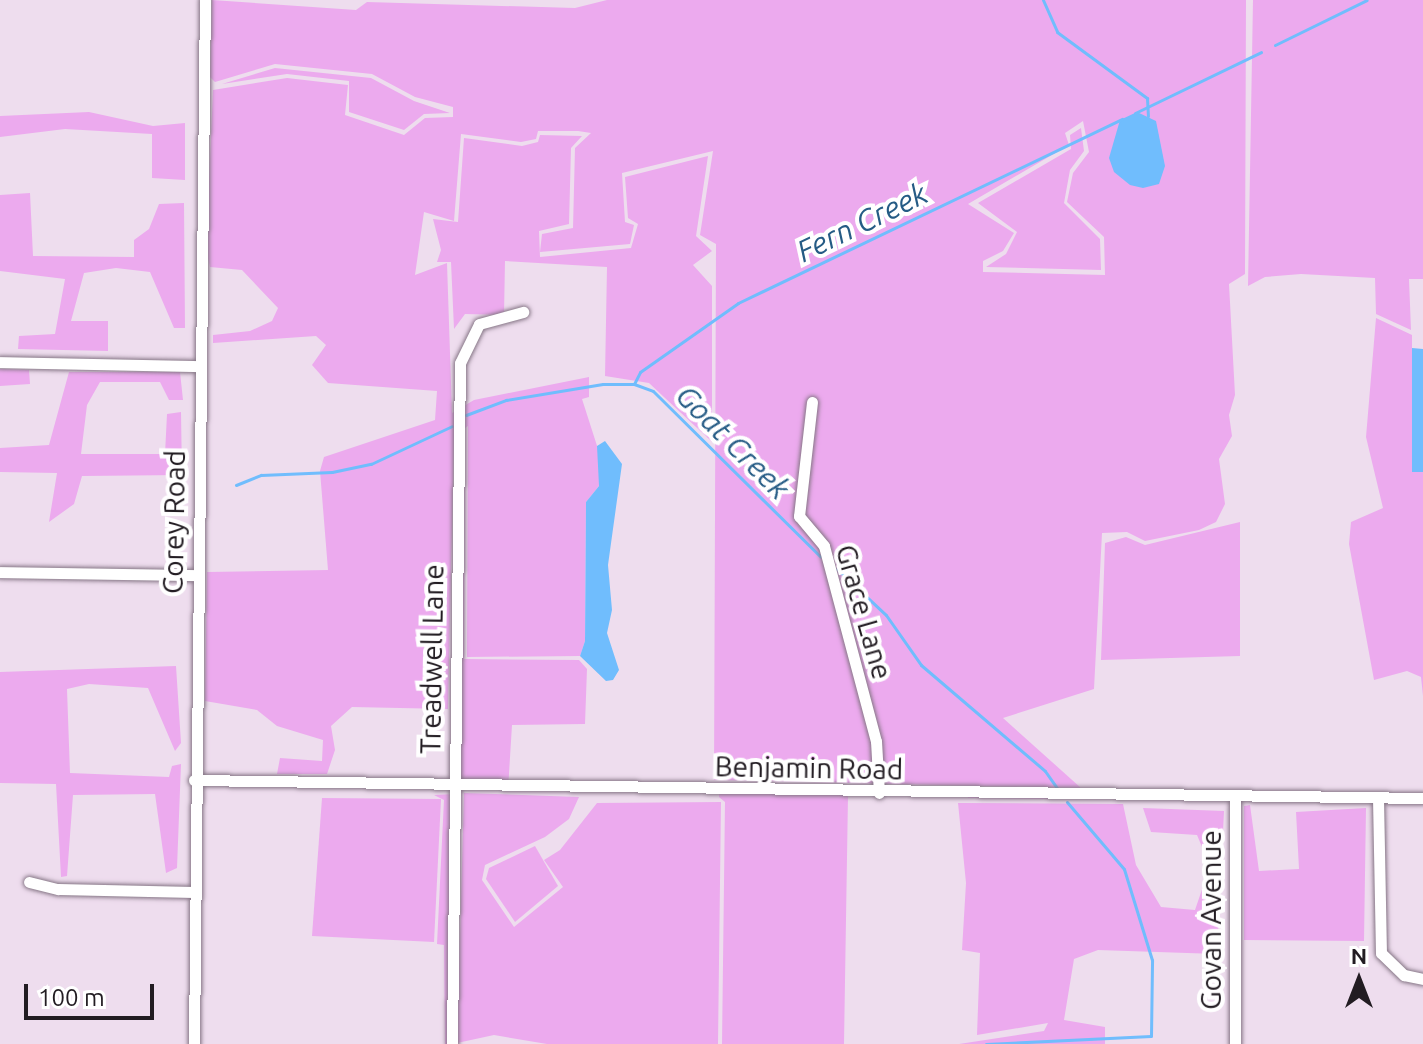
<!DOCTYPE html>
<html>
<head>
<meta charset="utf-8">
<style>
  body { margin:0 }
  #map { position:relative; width:1423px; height:1044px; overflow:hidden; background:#ede; font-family:Ubuntu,sans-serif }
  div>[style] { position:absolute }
  .green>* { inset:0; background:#ecaaee }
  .water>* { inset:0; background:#70bdfd }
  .stream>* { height:3px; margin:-1.5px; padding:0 1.5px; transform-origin:1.5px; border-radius:1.5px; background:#70bdfd }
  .roads { filter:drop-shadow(0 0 2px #867686) drop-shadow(0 0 2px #867686) }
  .minor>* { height:11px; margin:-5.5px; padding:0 5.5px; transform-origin:5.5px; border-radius:5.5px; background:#fff }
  span { translate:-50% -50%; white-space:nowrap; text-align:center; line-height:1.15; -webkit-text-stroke:8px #fff; paint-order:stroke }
  .street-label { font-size:28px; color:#221c22 }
  .water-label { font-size:30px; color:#255b85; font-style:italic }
  .north { position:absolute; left:1319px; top:940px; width:80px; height:80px; -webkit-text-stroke:6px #fff; paint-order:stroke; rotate:0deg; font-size:22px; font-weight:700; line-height:32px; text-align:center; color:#221c22 }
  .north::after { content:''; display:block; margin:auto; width:28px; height:36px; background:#221c22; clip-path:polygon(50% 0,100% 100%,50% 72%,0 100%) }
  .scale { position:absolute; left:24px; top:984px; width:130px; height:36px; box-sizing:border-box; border:4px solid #221c22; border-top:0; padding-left:10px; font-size:24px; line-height:28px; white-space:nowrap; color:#221c22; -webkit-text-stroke:6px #fff; paint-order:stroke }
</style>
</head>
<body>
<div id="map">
  <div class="green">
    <div style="clip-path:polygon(evenodd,212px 0,356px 10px,367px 2px,575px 8px,607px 0,1246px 0,1245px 274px,1229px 284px,1235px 395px,1229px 415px,1232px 436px,1219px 459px,1225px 504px,1216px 522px,1199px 530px,1145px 541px,1127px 532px,1102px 533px,1094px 689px,1003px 718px,1081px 788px,714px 780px,716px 244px,700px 235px,713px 151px,622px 173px,625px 222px,634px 225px,630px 244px,540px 252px,542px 234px,573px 228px,575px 148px,591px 133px,578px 131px,538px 131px,536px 139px,521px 142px,461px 134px,454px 221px,424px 212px,415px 275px,447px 263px,452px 413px,474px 400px,589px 377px,589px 397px,582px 399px,599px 452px,599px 486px,586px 502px,585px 641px,580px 656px,467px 657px,468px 426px,454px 436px,448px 709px,352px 707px,331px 726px,335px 750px,327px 774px,277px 774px,280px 758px,322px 761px,323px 740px,277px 726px,257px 710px,205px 701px,207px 572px,328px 570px,320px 471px,324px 457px,435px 420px,437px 391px,328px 383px,312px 365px,326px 345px,316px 336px,213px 343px,213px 335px,250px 331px,272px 321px,278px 308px,242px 270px,210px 267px,206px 250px,213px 90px,287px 78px,348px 85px,345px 115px,404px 135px,425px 118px,453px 117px,453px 107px,415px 97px,372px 74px,275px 64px,215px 82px,210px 77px,212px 0,1083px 121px,1089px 152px,1073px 173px,1067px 202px,1104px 237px,1105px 275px,983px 272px,983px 261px,1003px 251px,1014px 233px,968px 204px,1069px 145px,1065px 133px,1083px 121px)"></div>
    <div style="clip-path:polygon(1253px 0,1423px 0,1423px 279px,1409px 279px,1411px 330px,1376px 314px,1375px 278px,1301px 274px,1265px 277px,1248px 286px)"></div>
    <div style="clip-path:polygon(275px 68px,371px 78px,414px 101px,450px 113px,424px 114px,404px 130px,349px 112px,349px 81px,287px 74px,222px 84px)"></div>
    <div style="clip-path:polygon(89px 112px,153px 126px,185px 123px,185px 180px,152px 178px,152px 134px,65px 129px,0 137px,0 116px)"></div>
    <div style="clip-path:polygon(1081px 128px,1084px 151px,1070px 170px,1064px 203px,1100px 239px,1101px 270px,986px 267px,1006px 254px,1017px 232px,978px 203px,1071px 149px,1070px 135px)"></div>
    <div style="clip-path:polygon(540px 135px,582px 136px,571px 148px,569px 224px,539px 231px,540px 257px,631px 248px,638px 224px,628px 218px,625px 177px,708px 156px,696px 236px,712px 251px,693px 265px,712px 286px,712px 442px,649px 383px,605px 376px,607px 267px,505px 261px,504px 315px,465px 314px,454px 329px,451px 262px,437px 262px,441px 250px,433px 219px,458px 222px,464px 138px,522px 146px,538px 142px)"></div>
    <div style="clip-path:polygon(30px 193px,33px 256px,134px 257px,134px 240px,149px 229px,159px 204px,184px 203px,185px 328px,174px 328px,150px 272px,116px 268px,84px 273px,71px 321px,108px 321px,108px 351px,18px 349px,19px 336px,55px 334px,65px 279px,0 271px,0 195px)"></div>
    <div style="clip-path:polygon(1376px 318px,1412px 335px,1412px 471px,1423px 472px,1423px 696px,1421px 677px,1407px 671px,1374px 680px,1349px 544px,1351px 522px,1383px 508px,1366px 437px)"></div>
    <div style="clip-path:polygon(0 369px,29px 370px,30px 384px,0 386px)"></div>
    <div style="clip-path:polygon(69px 372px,180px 372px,183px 400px,169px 400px,160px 382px,100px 382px,87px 405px,81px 454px,165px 454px,167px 414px,181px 412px,182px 475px,82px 476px,74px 504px,49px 522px,57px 473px,0 472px,0 448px,49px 445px)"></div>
    <div style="clip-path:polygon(465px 433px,464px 659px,579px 660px,587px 669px,585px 724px,512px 725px,508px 790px,461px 790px,454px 1044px,445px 1044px,444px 945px,437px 944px,444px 800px,434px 795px,455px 794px,459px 438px)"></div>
    <div style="clip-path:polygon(1240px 522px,1240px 656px,1101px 660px,1105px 543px,1126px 537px,1145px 545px)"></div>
    <div style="clip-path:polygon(176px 666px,181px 743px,175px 751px,148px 688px,89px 684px,67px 689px,70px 773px,169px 777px,172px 766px,181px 764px,177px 868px,166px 873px,155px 794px,73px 795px,67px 876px,61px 877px,56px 784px,0 783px,0 672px)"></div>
    <div style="clip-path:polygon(719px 785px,1056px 792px,1064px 799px,968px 798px,967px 793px,848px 796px,844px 1044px,722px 1044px,725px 802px,719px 797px)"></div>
    <div style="clip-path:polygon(464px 793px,579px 797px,569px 819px,545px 837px,485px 865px,482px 880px,514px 927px,563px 887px,544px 860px,560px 850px,597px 803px,721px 802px,718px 1044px,547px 1044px,494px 1035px,457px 1043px)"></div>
    <div style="clip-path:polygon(322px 798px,441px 799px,434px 942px,312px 936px)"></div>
    <div style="clip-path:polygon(958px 803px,1123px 804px,1136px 865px,1161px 907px,1195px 910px,1210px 866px,1197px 835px,1151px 832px,1143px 808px,1224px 811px,1217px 954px,1098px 950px,1074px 959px,1064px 1020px,1105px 1027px,1105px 1044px,959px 1044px,1044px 1031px,1048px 1023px,977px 1035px,980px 953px,962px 950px,966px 883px)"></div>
    <div style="clip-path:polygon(1250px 805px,1259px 871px,1299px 869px,1296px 812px,1366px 808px,1364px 941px,1244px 940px,1244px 806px)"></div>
    <div style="clip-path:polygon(535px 846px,558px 886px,515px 922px,486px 879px,489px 868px)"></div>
  </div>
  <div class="water">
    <div style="clip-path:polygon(1137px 112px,1156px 121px,1165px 166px,1159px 184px,1143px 188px,1130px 185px,1114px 172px,1109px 158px,1120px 120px)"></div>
    <div style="clip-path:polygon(1412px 348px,1423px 349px,1423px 472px,1412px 472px)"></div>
    <div style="clip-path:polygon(605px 441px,622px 464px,608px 565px,612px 610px,607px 633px,619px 670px,613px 680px,606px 681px,580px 656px,585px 641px,586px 502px,599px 486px,597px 446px)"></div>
  </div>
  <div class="stream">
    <div style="left:1043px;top:0;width:35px;rotate:66deg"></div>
    <div style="left:1057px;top:32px;width:112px;rotate:36.3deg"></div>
    <div style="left:1147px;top:98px;width:18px;rotate:87deg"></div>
    <div style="left:1275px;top:45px;width:102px;rotate:-26.1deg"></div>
    <div style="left:1135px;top:113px;width:140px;rotate:-25.8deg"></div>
    <div style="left:634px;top:384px;width:13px;rotate:-63deg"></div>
    <div style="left:640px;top:372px;width:120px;rotate:-35.1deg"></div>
    <div style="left:738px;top:303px;width:426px;rotate:-25.6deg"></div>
    <div style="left:466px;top:415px;width:43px;rotate:-20.6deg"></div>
    <div style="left:506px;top:400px;width:98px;rotate:-9.4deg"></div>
    <div style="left:603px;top:384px;width:31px"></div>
    <div style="left:634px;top:384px;width:20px;rotate:20deg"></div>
    <div style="left:653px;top:391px;width:235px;rotate:44.7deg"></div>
    <div style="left:236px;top:485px;width:27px;rotate:-22deg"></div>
    <div style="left:261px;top:475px;width:71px;rotate:-2.4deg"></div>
    <div style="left:332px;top:472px;width:40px;rotate:-12deg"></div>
    <div style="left:371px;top:464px;width:89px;rotate:-25.1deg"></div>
    <div style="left:837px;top:569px;width:67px;rotate:43.2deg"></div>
    <div style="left:886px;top:615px;width:61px;rotate:55deg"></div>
    <div style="left:921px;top:665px;width:163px;rotate:40.5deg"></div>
    <div style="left:1045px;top:771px;width:21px;rotate:55deg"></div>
    <div style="left:986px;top:1044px;width:165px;rotate:-2.8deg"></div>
    <div style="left:1151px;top:1036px;width:76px;rotate:-89.2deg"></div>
    <div style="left:1152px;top:960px;width:95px;rotate:-107.1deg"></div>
    <div style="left:1124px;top:869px;width:88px;rotate:-130.4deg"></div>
  </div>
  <div class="roads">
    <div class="minor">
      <div style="left:0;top:362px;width:199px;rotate:1.2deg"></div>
      <div style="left:812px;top:402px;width:115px;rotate:96.5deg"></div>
      <div style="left:799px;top:516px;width:39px;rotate:50deg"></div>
      <div style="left:824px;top:546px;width:202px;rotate:75.1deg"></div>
      <div style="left:876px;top:741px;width:52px;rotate:86.7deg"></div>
      <div style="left:0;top:572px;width:198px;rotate:0.9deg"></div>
      <div style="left:194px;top:780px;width:1229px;rotate:0.84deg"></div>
      <div style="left:1378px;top:798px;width:155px;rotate:88.9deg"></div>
      <div style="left:1381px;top:953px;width:32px;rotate:44deg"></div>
      <div style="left:1404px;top:975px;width:19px;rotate:12deg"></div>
      <div style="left:29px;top:882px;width:30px;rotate:14deg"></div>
      <div style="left:58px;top:889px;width:136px;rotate:1.3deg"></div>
      <div style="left:194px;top:1044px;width:1044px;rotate:-89.4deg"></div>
      <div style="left:452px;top:1044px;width:681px;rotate:-89.33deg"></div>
      <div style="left:460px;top:363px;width:43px;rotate:-64deg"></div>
      <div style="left:479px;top:324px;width:46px;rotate:-15.3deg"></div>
      <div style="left:1235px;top:1044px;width:247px;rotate:-90deg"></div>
    </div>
  </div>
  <div class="street-label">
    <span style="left:174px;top:522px;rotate:-89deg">Corey Road</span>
    <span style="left:864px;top:612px;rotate:74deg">Grace Lane</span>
    <span style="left:432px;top:659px;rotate:-89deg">Treadwell Lane</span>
    <span style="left:809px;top:768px;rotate:1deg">Benjamin Road</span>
    <span style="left:1211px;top:920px;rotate:-90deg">Govan Avenue</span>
  </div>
  <div class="water-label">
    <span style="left:862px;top:222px;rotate:-26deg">Fern Creek</span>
    <span style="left:733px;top:442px;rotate:45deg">Goat Creek</span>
  </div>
  <div class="north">N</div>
  <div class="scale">100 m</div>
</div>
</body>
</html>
